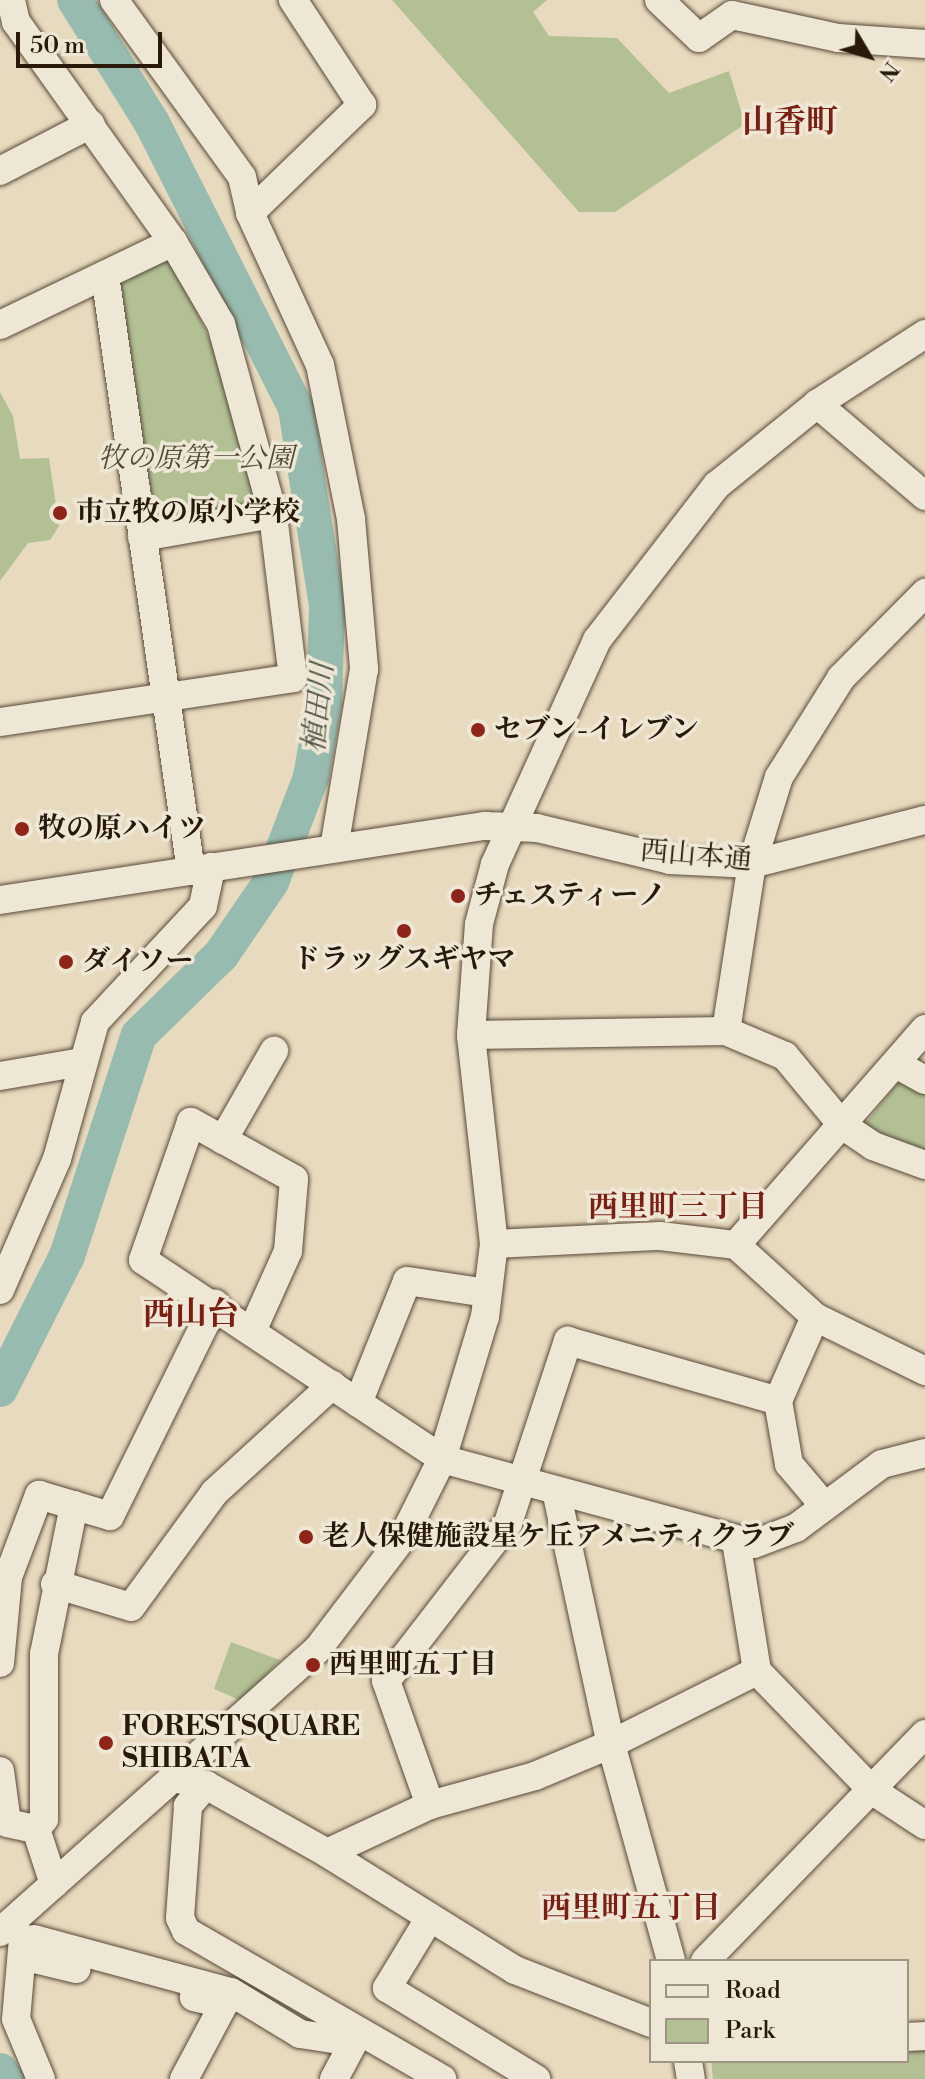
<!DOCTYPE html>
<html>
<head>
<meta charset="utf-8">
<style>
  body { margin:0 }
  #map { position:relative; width:925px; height:2079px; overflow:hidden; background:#e7dabe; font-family:"Libre Bodoni","Noto Serif JP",serif }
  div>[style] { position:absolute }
  .green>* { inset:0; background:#b2c094 }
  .river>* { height:36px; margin:-18px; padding:0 18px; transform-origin:18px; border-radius:18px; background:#97bbae }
  .roads { filter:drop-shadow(0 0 2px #584938) drop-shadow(0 0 2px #584938) }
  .minor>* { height:28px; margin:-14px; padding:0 14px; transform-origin:14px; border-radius:14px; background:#efe7d5 }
  .dots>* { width:22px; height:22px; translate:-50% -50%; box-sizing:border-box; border:4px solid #efe7d5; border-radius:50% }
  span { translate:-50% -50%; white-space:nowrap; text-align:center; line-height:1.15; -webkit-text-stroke:7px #efe7d5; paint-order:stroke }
  .park-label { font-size:28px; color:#514b34; font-style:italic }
  .poi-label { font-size:28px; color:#28190b; font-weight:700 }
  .left { translate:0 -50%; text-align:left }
  .street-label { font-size:28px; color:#28190b }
  .water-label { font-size:30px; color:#4f5244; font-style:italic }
  .neighbourhood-label { font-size:30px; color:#7a1f14; font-weight:700 }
  .quarter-label { font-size:32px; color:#7a1f14; font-weight:700 }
  .legend { position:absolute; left:649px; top:1959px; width:260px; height:104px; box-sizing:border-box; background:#efe7d5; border:2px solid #9f9584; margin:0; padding:10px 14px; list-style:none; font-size:24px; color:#28190b }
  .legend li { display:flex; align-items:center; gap:16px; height:40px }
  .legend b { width:40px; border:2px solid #9f9584 }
  .north { position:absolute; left:829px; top:16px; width:80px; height:80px; -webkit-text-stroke:6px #efe7d5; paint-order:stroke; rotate:128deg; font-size:22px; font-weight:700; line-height:32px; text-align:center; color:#28190b }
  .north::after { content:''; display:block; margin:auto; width:28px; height:36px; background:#28190b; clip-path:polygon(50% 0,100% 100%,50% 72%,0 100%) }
  .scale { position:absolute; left:16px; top:32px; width:146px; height:36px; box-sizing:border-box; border:4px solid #28190b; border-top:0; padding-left:10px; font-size:24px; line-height:28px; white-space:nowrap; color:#28190b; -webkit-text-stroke:6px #efe7d5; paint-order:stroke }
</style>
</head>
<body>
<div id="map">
  <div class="green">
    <div style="clip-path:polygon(392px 0,547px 0,533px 12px,549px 36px,617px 38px,669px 93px,729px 71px,745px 124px,615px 212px,579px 212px)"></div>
    <div style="clip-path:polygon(165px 259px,174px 261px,238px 402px,259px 509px,152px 527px,118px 281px)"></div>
    <div style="clip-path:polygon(0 392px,13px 416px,20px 459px,49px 458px,59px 526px,50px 540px,28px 543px,0 581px)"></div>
    <div style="clip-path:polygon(901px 1079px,925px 1088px,925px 1155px,861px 1129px)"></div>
    <div style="clip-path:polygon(231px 1642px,280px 1660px,242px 1701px,214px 1689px)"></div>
    <div style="clip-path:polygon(925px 2043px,925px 2079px,713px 2079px,711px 2061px,907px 2061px,907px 2044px)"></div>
  </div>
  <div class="river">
    <div style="left:0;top:1389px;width:149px;rotate:-63.3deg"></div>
    <div style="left:67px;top:1256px;width:232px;rotate:-72deg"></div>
    <div style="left:139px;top:1035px;width:115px;rotate:-44.3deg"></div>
    <div style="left:221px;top:955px;width:88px;rotate:-55.6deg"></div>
    <div style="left:271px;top:882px;width:112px;rotate:-69.1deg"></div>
    <div style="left:311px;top:777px;width:75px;rotate:-80deg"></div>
    <div style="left:324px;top:703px;width:97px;rotate:-88.2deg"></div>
    <div style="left:327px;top:606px;width:200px;rotate:-98.9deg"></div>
    <div style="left:296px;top:408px;width:319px;rotate:-116.8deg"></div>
    <div style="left:152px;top:123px;width:145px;rotate:-122deg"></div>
    <div style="left:0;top:2071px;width:10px;rotate:53deg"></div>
  </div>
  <div class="roads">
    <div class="minor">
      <div style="left:114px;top:0;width:218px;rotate:54.1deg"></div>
      <div style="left:242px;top:177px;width:37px;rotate:77deg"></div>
      <div style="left:250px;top:213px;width:167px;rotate:65.3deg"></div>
      <div style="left:320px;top:365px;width:157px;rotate:78.6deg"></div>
      <div style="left:351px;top:519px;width:151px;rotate:85deg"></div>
      <div style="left:364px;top:669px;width:182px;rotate:99.5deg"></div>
      <div style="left:659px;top:0;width:55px;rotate:43.5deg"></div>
      <div style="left:699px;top:38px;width:40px;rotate:-34.9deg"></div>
      <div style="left:732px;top:15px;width:108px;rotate:12.2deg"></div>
      <div style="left:838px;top:38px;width:87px;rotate:3.9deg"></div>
      <div style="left:0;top:171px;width:102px;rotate:-27.3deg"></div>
      <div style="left:250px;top:213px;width:156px;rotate:-44deg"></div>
      <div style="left:362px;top:105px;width:126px;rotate:-123.3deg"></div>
      <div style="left:105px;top:275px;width:602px;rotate:81.79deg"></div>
      <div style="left:0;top:325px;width:192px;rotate:-25.6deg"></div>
      <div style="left:817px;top:404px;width:142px;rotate:40.4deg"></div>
      <div style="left:142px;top:537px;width:133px;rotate:-10deg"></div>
      <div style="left:0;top:722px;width:296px;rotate:-8.5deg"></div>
      <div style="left:293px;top:678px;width:165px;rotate:-97deg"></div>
      <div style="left:273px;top:514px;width:197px;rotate:-105.3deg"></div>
      <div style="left:221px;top:324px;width:95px;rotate:-120.3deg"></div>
      <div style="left:173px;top:242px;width:270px;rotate:-125.5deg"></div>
      <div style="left:16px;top:22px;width:23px;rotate:-103deg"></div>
      <div style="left:0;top:900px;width:491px;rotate:-8.7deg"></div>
      <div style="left:485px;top:826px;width:52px;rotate:2.2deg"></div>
      <div style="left:537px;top:828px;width:137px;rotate:13.5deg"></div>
      <div style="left:670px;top:860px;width:82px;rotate:2.8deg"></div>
      <div style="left:752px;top:864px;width:179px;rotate:-14.3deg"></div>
      <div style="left:726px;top:1031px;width:169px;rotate:-81.2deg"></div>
      <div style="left:752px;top:864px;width:91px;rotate:-72.8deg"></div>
      <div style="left:779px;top:777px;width:117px;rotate:-57.9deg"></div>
      <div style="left:841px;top:678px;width:120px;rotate:-45.3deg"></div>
      <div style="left:471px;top:1035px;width:255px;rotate:-0.9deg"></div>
      <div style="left:726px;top:1031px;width:64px;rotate:23deg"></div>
      <div style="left:785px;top:1056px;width:89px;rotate:50.4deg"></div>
      <div style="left:842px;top:1125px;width:37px;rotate:34deg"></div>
      <div style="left:873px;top:1146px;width:55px;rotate:20.1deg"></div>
      <div style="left:896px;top:1064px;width:33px;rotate:29deg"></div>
      <div style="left:0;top:1076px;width:83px;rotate:-9.7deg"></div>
      <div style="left:223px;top:1140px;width:103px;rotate:-60.2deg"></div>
      <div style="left:494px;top:1244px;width:166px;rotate:-2.8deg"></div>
      <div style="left:660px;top:1236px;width:77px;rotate:6.8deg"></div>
      <div style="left:736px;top:1245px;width:107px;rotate:42.3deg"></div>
      <div style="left:815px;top:1317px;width:123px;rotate:26.1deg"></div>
      <div style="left:736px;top:1245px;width:287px;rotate:-48.8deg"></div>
      <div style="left:0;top:1290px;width:143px;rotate:-66.5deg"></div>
      <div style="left:57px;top:1159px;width:142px;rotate:-74.5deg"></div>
      <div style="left:95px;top:1022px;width:158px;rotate:-47deg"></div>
      <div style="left:203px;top:906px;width:40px;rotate:-78deg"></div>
      <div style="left:815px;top:1317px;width:92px;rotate:113.8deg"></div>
      <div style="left:778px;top:1401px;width:64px;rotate:80.1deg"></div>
      <div style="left:789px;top:1464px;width:51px;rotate:49.8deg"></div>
      <div style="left:253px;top:1329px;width:85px;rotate:-65.8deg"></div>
      <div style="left:288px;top:1251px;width:72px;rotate:-85.2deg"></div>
      <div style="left:294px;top:1179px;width:118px;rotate:-151deg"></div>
      <div style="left:191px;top:1122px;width:146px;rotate:109.2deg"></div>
      <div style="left:143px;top:1260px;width:359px;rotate:33.6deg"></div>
      <div style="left:442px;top:1459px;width:323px;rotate:15.2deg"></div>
      <div style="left:754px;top:1544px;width:45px;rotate:-20.9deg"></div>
      <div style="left:796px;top:1528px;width:107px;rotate:-36.7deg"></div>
      <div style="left:882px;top:1464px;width:44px;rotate:-14.3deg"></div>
      <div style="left:358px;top:1403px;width:131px;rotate:-68.1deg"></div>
      <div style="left:407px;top:1281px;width:81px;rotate:8.5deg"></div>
      <div style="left:557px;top:1495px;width:255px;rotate:77.8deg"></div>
      <div style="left:611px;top:1744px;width:225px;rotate:74.5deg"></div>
      <div style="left:736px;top:1541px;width:132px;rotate:80.8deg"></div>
      <div style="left:757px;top:1671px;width:167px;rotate:46deg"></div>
      <div style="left:873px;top:1791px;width:62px;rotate:33.2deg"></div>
      <div style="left:55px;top:1584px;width:79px;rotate:16.8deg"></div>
      <div style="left:131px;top:1607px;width:142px;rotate:-53.9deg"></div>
      <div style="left:215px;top:1492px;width:159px;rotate:-42.4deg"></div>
      <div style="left:0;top:1663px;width:86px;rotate:-84.7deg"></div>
      <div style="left:8px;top:1577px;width:88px;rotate:-69.3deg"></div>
      <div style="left:39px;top:1495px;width:74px;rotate:16.5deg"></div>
      <div style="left:110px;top:1516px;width:237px;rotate:-63.7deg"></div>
      <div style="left:0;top:1771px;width:52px;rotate:82.3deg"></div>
      <div style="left:7px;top:1823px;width:30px;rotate:12deg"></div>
      <div style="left:36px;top:1829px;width:58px;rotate:71.9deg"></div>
      <div style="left:178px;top:1779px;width:29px;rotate:12deg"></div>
      <div style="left:206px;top:1785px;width:139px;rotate:29.3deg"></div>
      <div style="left:327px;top:1853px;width:221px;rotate:31.9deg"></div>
      <div style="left:515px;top:1970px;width:146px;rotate:21.3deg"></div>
      <div style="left:206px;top:1785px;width:28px;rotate:131deg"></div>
      <div style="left:188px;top:1806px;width:112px;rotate:94.1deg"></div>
      <div style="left:180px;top:1918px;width:14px;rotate:65deg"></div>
      <div style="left:186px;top:1931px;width:296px;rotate:30deg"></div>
      <div style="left:430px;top:1805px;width:132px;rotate:-109.5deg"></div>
      <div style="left:386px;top:1681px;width:200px;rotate:-52.3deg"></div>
      <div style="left:508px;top:1523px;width:192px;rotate:-71.8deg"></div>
      <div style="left:568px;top:1341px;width:218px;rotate:15.9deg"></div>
      <div style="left:36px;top:1829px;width:13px;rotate:-51deg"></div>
      <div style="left:44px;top:1819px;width:165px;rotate:-90deg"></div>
      <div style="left:44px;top:1654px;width:152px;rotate:-78.6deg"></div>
      <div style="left:327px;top:1853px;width:114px;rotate:-25deg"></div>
      <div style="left:430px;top:1805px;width:109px;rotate:-15.4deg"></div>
      <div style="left:535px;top:1776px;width:82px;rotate:-22.8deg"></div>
      <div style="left:611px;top:1744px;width:163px;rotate:-26.6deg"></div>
      <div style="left:429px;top:1919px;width:81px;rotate:121.3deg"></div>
      <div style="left:387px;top:1988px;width:175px;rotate:31.4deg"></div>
      <div style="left:0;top:1932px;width:424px;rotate:-41.7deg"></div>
      <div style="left:317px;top:1650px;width:142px;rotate:-52.7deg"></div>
      <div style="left:403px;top:1537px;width:87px;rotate:-63.4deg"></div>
      <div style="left:442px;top:1459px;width:148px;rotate:-73.2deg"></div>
      <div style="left:485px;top:1317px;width:74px;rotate:-83deg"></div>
      <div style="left:494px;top:1244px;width:210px;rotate:-96.3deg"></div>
      <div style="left:471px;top:1035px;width:111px;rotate:-85.9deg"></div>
      <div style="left:479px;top:924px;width:62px;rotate:-75.1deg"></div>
      <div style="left:495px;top:864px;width:246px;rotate:-65.5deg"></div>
      <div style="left:597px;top:640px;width:196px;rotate:-52.3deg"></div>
      <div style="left:717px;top:485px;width:129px;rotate:-39deg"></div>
      <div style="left:817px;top:404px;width:129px;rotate:-32.9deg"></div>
      <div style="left:23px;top:1938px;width:81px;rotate:94.9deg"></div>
      <div style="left:16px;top:2019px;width:65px;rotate:67.4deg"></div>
      <div style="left:34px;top:1939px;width:204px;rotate:15.1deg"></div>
      <div style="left:231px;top:1992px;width:81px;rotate:31.3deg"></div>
      <div style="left:300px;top:2034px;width:48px;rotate:8.5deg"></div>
      <div style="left:347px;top:2041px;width:12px;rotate:-55deg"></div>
      <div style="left:22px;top:1956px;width:56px;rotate:13.5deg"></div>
      <div style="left:705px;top:1961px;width:316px;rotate:-45.9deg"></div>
      <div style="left:907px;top:2037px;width:18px;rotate:-3deg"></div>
      <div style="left:688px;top:2061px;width:18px;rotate:81deg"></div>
      <div style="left:184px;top:2079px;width:85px;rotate:-61.9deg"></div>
      <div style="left:224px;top:2004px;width:31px;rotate:-167deg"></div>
      <div style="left:334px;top:2079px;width:51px;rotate:-61.9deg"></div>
    </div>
  </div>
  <div class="dots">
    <div style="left:60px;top:513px;background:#8f2418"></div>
    <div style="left:478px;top:730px;background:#8f2418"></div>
    <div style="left:22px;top:829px;background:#8f2418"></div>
    <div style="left:458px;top:896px;background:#8f2418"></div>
    <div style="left:404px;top:931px;background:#8f2418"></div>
    <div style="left:66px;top:962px;background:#8f2418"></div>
    <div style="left:306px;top:1537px;background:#8f2418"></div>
    <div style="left:313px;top:1665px;background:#8f2418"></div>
    <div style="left:106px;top:1743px;background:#8f2418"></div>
  </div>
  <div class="park-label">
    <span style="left:196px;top:459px">牧の原第一公園</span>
  </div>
  <div class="poi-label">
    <span class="left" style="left:76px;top:513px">市立牧の原小学校</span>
    <span class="left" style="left:494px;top:730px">セブン-イレブン</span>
    <span class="left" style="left:38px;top:829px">牧の原ハイツ</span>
    <span class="left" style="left:474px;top:896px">チェスティーノ</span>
    <span style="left:404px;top:960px">ドラッグスギヤマ</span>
    <span class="left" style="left:82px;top:962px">ダイソー</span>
    <span class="left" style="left:322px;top:1537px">老人保健施設星ケ丘アメニティクラブ</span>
    <span class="left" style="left:329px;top:1665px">西里町五丁目</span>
    <span class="left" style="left:122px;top:1743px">FORESTSQUARE<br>SHIBATA</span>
  </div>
  <div class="street-label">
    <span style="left:696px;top:856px;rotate:5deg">西山本通</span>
  </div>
  <div class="water-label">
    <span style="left:319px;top:708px;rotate:-84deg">植田川</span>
  </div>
  <div class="neighbourhood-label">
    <span style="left:678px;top:1207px">西里町三丁目</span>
    <span style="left:631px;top:1908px">西里町五丁目</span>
  </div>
  <div class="quarter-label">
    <span style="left:790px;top:122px">山香町</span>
    <span style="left:191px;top:1314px">西山台</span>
  </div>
  <ul class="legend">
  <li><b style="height:10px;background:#efe7d5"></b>Road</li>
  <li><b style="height:22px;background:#b2c094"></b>Park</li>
  </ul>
  <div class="north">N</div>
  <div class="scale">50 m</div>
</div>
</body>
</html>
